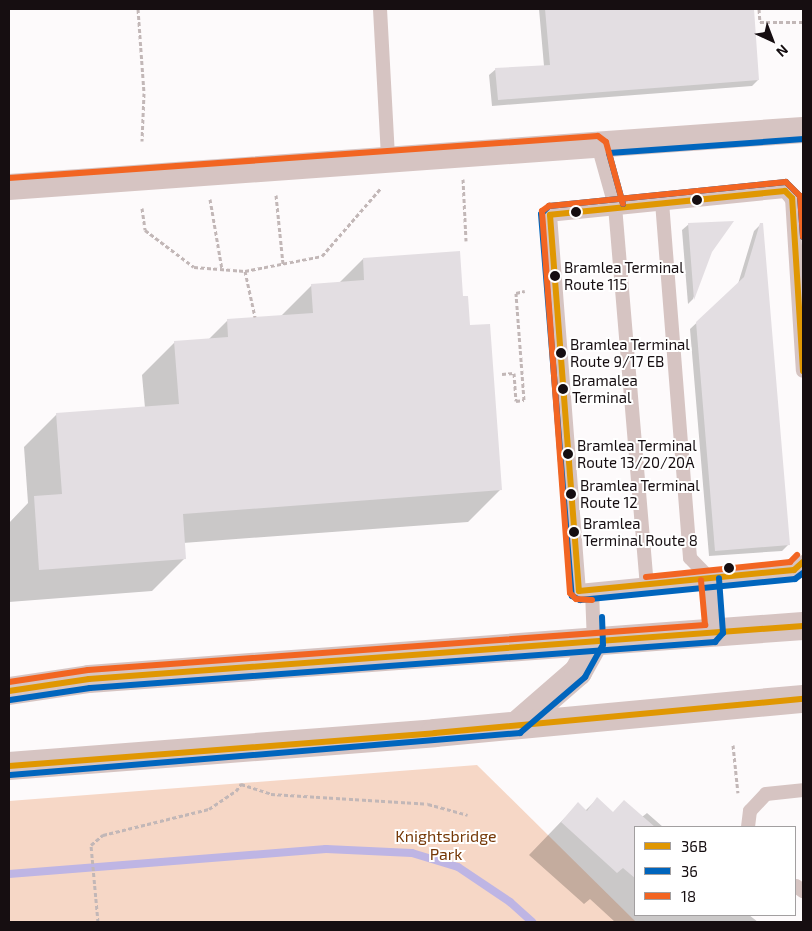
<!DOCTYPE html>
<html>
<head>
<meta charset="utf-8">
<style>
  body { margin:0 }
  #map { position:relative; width:812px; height:931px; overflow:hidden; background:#fdfafb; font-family:"Exo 2",sans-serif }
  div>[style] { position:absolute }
  .green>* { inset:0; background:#f6d7c6 }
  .shadow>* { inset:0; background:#0003 }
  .stream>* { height:8px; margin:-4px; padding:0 4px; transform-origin:4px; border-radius:4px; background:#beb5e4 }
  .building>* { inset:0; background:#e3dee2 }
  .path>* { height:3px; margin-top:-1.5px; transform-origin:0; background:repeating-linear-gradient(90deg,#c2b7b7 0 4px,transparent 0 6.5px) }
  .service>* { height:14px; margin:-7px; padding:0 7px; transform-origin:7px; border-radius:7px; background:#d6c4c2 }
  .minor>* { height:26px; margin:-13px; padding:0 13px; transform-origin:13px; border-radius:13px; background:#d6c4c2 }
  .tertiary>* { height:28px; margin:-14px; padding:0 14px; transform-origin:14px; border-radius:14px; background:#d6c4c2 }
  .bus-1>* { height:6px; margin:-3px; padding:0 3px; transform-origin:3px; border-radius:3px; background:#e09702 }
  .bus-2>* { height:6px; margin:-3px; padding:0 3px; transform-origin:3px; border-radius:3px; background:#0065bd }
  .bus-3>* { height:6px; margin:-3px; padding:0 3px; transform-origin:3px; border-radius:3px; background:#f26522 }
  .dots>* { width:14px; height:14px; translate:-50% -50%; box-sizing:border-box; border:2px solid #fff; border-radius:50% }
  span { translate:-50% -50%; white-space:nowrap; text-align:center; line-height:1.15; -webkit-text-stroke:4px #fff; paint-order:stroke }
  .bus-label { font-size:15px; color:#160e11 }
  .left { translate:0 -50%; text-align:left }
  .park-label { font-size:16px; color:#753807 }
  .frame { position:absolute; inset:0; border:10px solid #160e11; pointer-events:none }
  .legend { position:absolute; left:634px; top:826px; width:162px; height:90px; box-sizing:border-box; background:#fff; border:1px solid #a29fa0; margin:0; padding:6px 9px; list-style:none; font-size:15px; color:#160e11 }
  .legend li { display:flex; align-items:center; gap:10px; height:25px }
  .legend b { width:25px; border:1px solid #a29fa0 }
  .north { position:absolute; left:747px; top:15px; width:50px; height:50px; -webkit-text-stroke:4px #fff; paint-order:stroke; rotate:137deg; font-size:14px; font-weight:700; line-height:20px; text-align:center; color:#160e11 }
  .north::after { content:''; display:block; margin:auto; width:18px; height:22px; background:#160e11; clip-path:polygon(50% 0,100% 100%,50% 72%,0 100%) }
</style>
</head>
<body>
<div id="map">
  <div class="green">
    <div style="clip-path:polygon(477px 765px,636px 922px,9px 922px,9px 801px)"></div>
  </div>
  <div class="shadow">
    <div style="clip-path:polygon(539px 9px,753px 9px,758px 80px,752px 86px,492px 106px,489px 75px,496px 69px,544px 66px)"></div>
    <div style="clip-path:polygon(689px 224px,711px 251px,693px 299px,688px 304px,682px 230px)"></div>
    <div style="clip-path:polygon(761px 224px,788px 545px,782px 551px,709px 556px,690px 329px,738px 284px,754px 231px)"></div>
    <div style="clip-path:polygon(363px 259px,462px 297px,500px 490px,468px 522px,183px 543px,184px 559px,152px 591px,9px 602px,9px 523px,28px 503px,24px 447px,57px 414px,145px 408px,142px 375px,175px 342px,208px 340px,228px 320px,281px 316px,312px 285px,339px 283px)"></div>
    <div style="clip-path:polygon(597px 799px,612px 813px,642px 817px,647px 813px,663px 827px,636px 827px,636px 915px,749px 915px,758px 922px,615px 922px,590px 899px,584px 904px,529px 855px,578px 804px,585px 811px)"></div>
  </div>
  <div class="stream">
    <div style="left:9px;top:874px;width:318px;rotate:-4.5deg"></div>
    <div style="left:326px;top:849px;width:86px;rotate:2.7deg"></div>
    <div style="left:412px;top:853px;width:48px;rotate:16.9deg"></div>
    <div style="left:458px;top:867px;width:63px;rotate:33.9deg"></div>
    <div style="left:510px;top:902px;width:30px;rotate:42deg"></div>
  </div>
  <div class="building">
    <div style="clip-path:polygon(545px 9px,754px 9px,759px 80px,498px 100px,495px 68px,550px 65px)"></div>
    <div style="clip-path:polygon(734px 221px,712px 252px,694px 300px,688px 223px)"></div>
    <div style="clip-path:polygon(760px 223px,763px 223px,790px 545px,715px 551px,696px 322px,744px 277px)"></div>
    <div style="clip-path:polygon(460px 251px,463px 296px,468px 296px,470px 325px,490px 324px,502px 490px,183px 514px,186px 559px,39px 570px,34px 496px,62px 494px,56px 413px,179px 404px,174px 341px,228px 337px,227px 319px,313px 313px,311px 284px,364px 280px,363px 258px)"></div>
    <div style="clip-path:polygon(597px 797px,613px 812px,624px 800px,655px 827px,636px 827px,636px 879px,623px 868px,617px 873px,561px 822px,578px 802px,587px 811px)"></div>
  </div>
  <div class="path">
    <div style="left:138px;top:9px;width:84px;rotate:85.9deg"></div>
    <div style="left:144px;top:93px;width:48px;rotate:92.4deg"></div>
    <div style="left:759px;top:9px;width:13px;rotate:86deg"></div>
    <div style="left:760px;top:22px;width:43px"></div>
    <div style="left:463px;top:179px;width:62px;rotate:87.2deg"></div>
    <div style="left:276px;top:195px;width:69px;rotate:84.2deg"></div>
    <div style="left:210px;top:199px;width:71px;rotate:80.3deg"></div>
    <div style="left:142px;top:208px;width:22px;rotate:82deg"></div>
    <div style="left:145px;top:230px;width:61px;rotate:37.1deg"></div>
    <div style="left:194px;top:267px;width:51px;rotate:4.5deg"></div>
    <div style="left:245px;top:271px;width:47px;rotate:77.7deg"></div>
    <div style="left:245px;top:271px;width:78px;rotate:-11deg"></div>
    <div style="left:322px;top:256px;width:90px;rotate:-49.1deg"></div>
    <div style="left:502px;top:374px;width:12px;rotate:-5deg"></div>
    <div style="left:514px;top:373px;width:28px;rotate:86deg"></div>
    <div style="left:516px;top:401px;width:8px;rotate:-7deg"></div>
    <div style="left:524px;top:400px;width:107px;rotate:-94.3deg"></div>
    <div style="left:516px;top:293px;width:9px;rotate:-13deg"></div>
    <div style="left:733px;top:745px;width:48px;rotate:84.1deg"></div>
    <div style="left:98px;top:922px;width:77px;rotate:-95.2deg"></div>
    <div style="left:91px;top:845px;width:16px;rotate:-40deg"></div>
    <div style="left:103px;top:835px;width:109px;rotate:-13.8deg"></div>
    <div style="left:209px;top:809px;width:32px;rotate:-34deg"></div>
    <div style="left:236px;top:791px;width:9px;rotate:-54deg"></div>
    <div style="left:241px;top:784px;width:32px;rotate:18deg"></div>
    <div style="left:271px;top:794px;width:157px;rotate:3.6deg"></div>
    <div style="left:428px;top:804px;width:41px;rotate:15.4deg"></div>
  </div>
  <div class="service">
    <div style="left:380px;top:9px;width:149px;rotate:86.9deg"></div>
    <div style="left:598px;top:145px;width:63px;rotate:74.4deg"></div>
    <div style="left:615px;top:206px;width:381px;rotate:85.2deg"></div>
    <div style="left:792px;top:198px;width:173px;rotate:86.4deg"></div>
    <div style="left:662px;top:202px;width:357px;rotate:85.5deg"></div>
    <div style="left:690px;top:558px;width:29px;rotate:46deg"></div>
    <div style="left:710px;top:579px;width:54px;rotate:85.8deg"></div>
    <div style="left:803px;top:213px;width:28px;rotate:-129deg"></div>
    <div style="left:785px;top:191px;width:236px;rotate:174.2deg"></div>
    <div style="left:550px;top:215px;width:377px;rotate:85.6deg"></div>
    <div style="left:579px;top:591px;width:216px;rotate:-5.6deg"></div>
    <div style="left:794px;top:570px;width:12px;rotate:-42deg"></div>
    <div style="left:592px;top:591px;width:52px;rotate:87.8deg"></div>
    <div style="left:748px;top:827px;width:16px;rotate:-83deg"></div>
    <div style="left:750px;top:811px;width:23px;rotate:-47deg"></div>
    <div style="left:766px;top:794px;width:37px;rotate:-6deg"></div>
    <div style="left:796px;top:886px;width:9px;rotate:36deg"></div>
  </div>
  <div class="minor">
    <div style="left:9px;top:187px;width:796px;rotate:-4.11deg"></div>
  </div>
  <div class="tertiary">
    <div style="left:9px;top:691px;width:81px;rotate:-8.5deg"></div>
    <div style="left:89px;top:679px;width:716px;rotate:-4.25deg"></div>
    <div style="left:517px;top:725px;width:81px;rotate:-41deg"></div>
    <div style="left:578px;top:672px;width:33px;rotate:-61deg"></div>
    <div style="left:9px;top:766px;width:427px;rotate:-4.4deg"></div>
    <div style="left:435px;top:733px;width:370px;rotate:-5.3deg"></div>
  </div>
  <div class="bus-1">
    <div style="left:803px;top:371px;width:173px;rotate:-93.6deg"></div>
    <div style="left:792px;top:198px;width:10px;rotate:-135deg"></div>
    <div style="left:785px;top:191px;width:236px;rotate:174.2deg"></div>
    <div style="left:550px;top:215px;width:377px;rotate:85.6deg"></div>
    <div style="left:579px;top:591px;width:216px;rotate:-5.6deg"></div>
    <div style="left:794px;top:570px;width:12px;rotate:-42deg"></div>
    <div style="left:9px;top:691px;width:81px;rotate:-8.5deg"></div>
    <div style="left:89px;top:679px;width:716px;rotate:-4.25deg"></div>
    <div style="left:9px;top:766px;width:427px;rotate:-4.4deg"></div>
    <div style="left:435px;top:733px;width:370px;rotate:-5.3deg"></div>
  </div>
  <div class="bus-2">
    <div style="left:623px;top:204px;width:53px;rotate:-105.4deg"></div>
    <div style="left:609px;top:153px;width:195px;rotate:-4.1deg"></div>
    <div style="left:803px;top:237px;width:41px;rotate:-94.2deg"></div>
    <div style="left:800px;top:196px;width:20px;rotate:-135deg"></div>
    <div style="left:786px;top:182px;width:238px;rotate:174.2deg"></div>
    <div style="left:549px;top:206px;width:11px;rotate:135deg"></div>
    <div style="left:541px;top:214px;width:383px;rotate:85.4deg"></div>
    <div style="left:572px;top:596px;width:9px;rotate:27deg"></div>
    <div style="left:580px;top:600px;width:216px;rotate:-5.6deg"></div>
    <div style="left:795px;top:579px;width:10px;rotate:-37deg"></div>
    <div style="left:10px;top:700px;width:81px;rotate:-8.5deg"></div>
    <div style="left:90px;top:688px;width:627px;rotate:-4.21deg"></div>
    <div style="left:715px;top:642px;width:12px;rotate:-48deg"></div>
    <div style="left:723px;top:633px;width:55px;rotate:-94.2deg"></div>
    <div style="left:10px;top:775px;width:512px;rotate:-4.71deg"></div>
    <div style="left:520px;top:733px;width:86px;rotate:-40.7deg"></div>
    <div style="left:585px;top:677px;width:37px;rotate:-61deg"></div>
    <div style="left:603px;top:645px;width:28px;rotate:-92deg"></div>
  </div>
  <div class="bus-3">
    <div style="left:9px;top:178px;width:590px;rotate:-4.08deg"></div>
    <div style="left:598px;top:136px;width:10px;rotate:37deg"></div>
    <div style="left:606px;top:142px;width:64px;rotate:74.7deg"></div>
    <div style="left:646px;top:577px;width:145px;rotate:-5.9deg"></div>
    <div style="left:790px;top:562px;width:10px;rotate:-45deg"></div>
    <div style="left:592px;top:600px;width:16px;rotate:-176deg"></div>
    <div style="left:576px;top:599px;width:8px;rotate:-135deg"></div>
    <div style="left:570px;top:593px;width:383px;rotate:-94.2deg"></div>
    <div style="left:542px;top:211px;width:9px;rotate:-36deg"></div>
    <div style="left:549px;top:206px;width:238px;rotate:-5.8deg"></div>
    <div style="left:786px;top:182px;width:20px;rotate:45deg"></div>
    <div style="left:800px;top:196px;width:41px;rotate:85.8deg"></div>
    <div style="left:9px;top:682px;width:80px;rotate:-8.6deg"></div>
    <div style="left:88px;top:670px;width:619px;rotate:-4.17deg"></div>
    <div style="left:705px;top:625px;width:45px;rotate:-95.1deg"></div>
  </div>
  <div class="dots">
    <div style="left:697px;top:200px;background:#160e11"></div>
    <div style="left:576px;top:212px;background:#160e11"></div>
    <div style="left:555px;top:276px;background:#160e11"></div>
    <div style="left:561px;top:353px;background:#160e11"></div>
    <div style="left:563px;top:389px;background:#160e11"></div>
    <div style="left:568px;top:454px;background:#160e11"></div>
    <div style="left:571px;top:494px;background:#160e11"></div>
    <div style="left:574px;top:532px;background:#160e11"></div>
    <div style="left:729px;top:568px;background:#160e11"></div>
  </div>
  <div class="bus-label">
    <span class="left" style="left:564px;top:276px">Bramlea Terminal<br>Route 115</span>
    <span class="left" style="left:570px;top:353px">Bramlea Terminal<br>Route 9/17 EB</span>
    <span class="left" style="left:572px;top:389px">Bramalea<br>Terminal</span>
    <span class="left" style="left:577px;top:454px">Bramlea Terminal<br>Route 13/20/20A</span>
    <span class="left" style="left:580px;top:494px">Bramlea Terminal<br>Route 12</span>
    <span class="left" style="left:583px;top:532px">Bramlea<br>Terminal Route 8</span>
  </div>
  <div class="park-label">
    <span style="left:446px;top:845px">Knightsbridge<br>Park</span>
  </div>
  <div class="frame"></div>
  <ul class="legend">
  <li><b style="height:6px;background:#e09702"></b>36B</li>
  <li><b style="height:6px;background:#0065bd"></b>36</li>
  <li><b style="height:6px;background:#f26522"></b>18</li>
  </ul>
  <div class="north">N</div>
</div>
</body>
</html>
